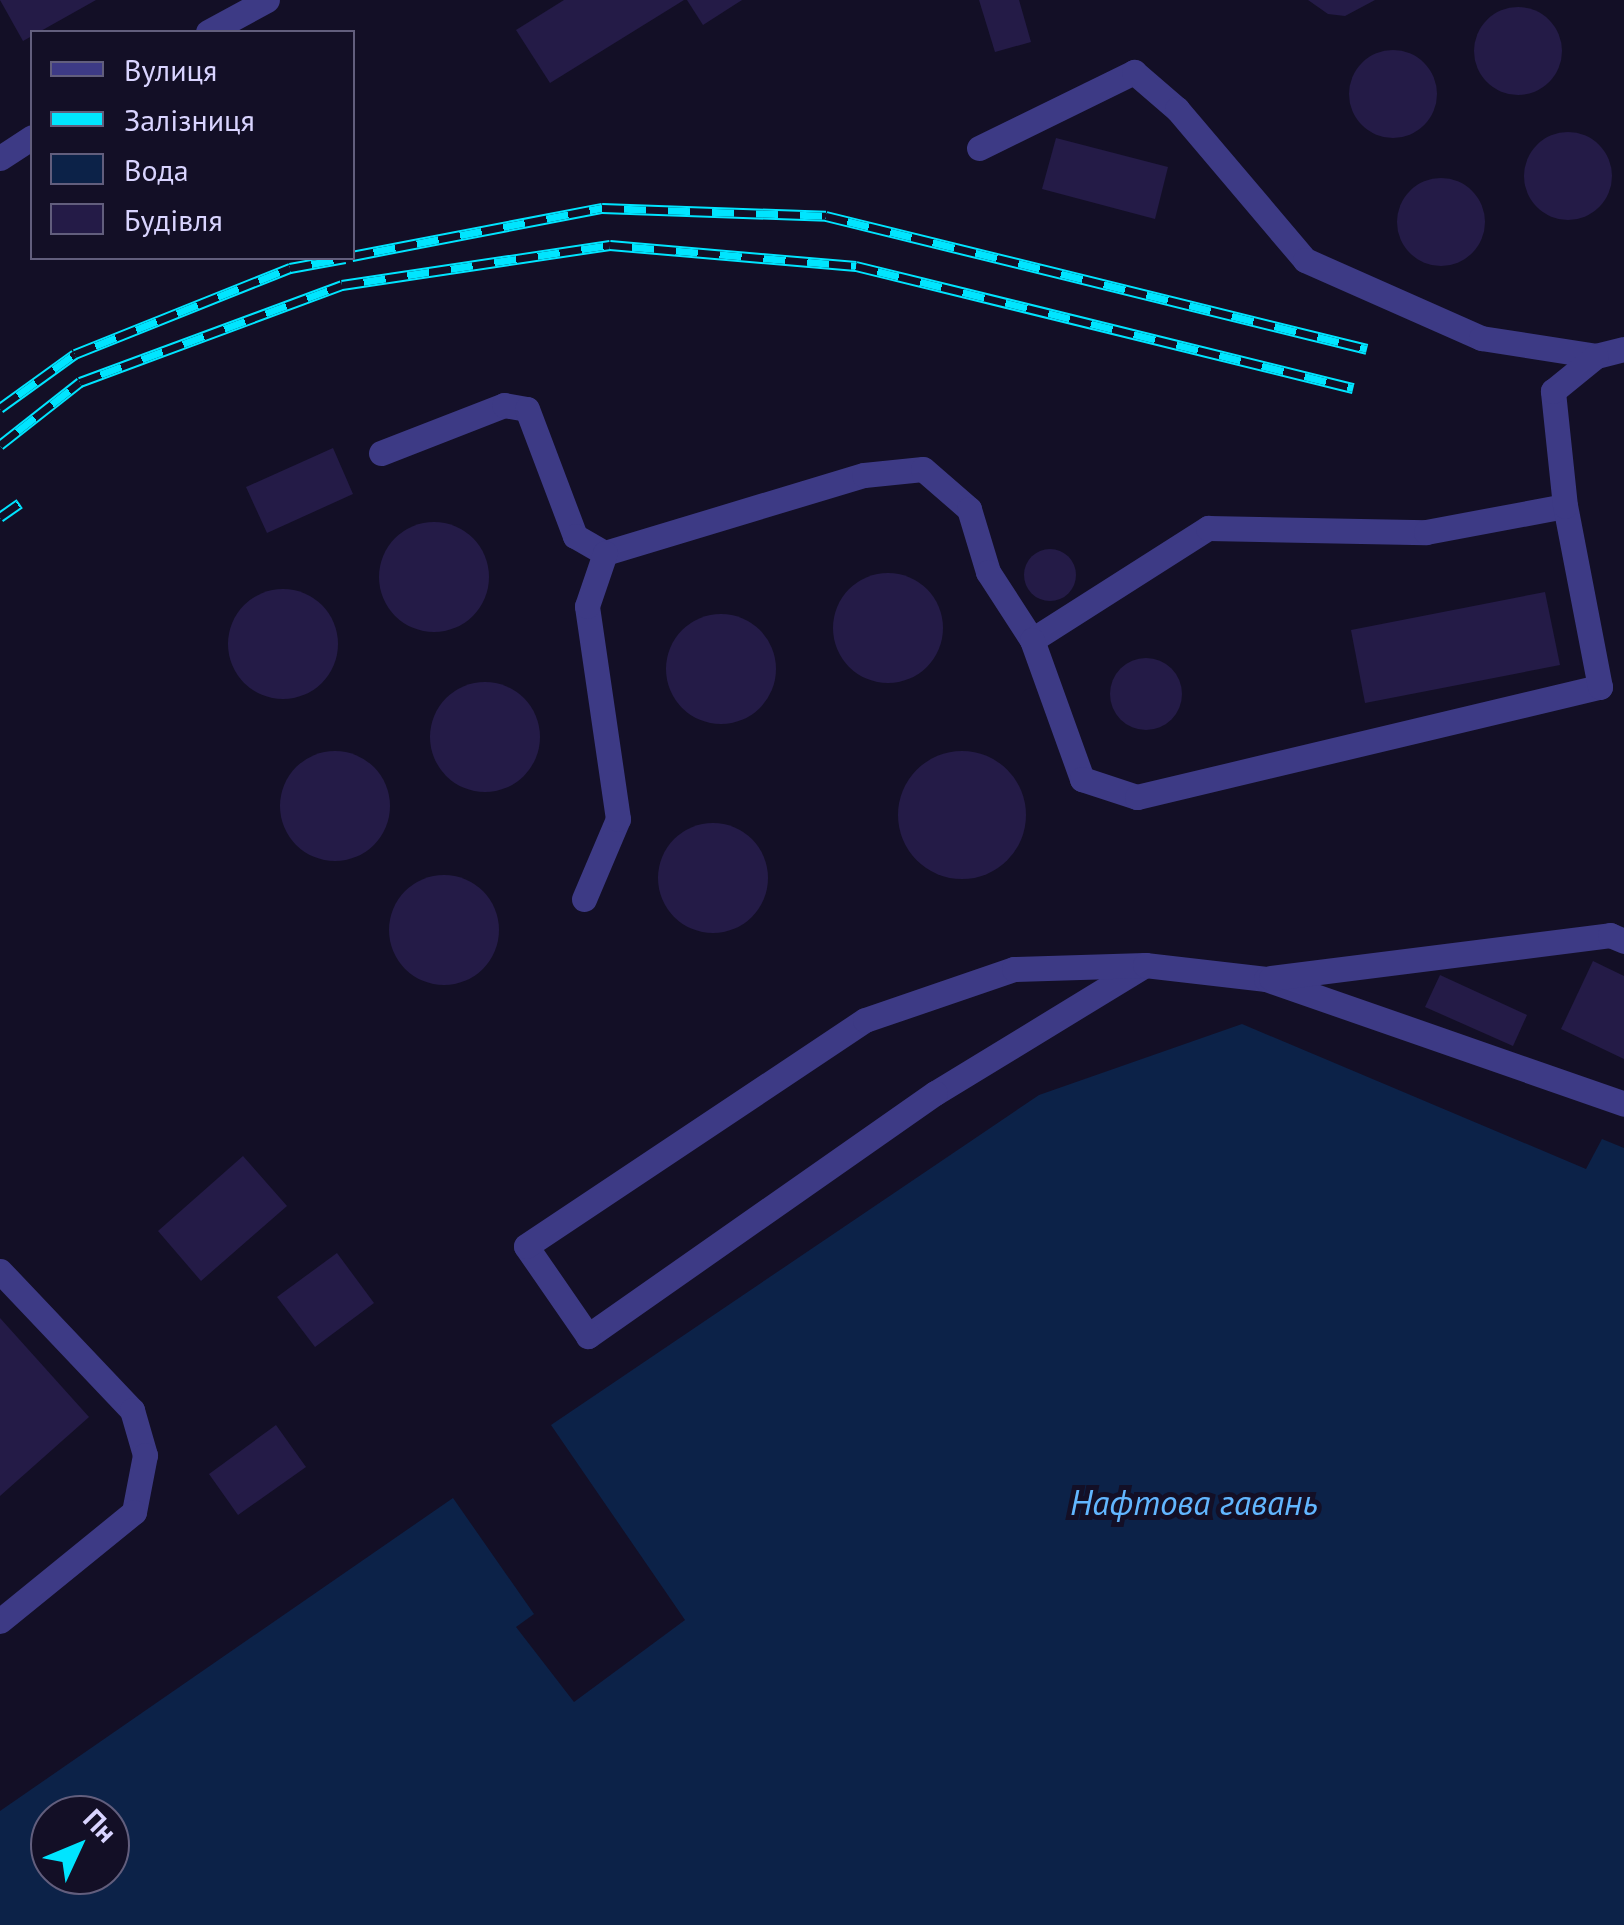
<!DOCTYPE html>
<html>
<head>
<meta charset="utf-8">
<style>
  body { margin:0 }
  #map { position:relative; width:1624px; height:1925px; overflow:hidden; background:#130f26; font-family:"PT Sans",sans-serif }
  div>[style] { position:absolute }
  .water>* { inset:0; background:#0c2248 }
  .building>* { inset:0; background:#241b47 }
  .round { border-radius:50% }
  .minor>* { height:25px; margin:-12.5px; padding:0 12.5px; transform-origin:12.5px; border-radius:12.5px; background:#3d3a85 }
  .rail>* { height:11px; margin-top:-5.5px; transform-origin:0; background:repeating-linear-gradient(90deg,#130f26 0 22px,#00e5ff 0 44px); box-sizing:border-box; border-block:2px solid #00e5ff }
  span { translate:-50% -50%; white-space:nowrap; text-align:center; line-height:1.15; -webkit-text-stroke:10px #130f26; paint-order:stroke }
  .water-label { font-size:35px; color:#62b6ff; font-style:italic }
  .legend { position:absolute; left:30px; top:30px; width:325px; height:230px; box-sizing:border-box; background:#130f26; border:2px solid #625e7d; margin:0; padding:12px 18px; list-style:none; font-size:30px; color:#d9d4ff }
  .legend li { display:flex; align-items:center; gap:20px; height:50px }
  .legend b { width:50px; border:2px solid #625e7d }
  .north { position:absolute; left:30px; top:1795px; width:100px; height:100px; box-sizing:border-box; background:#130f26; border:2px solid #625e7d; border-radius:50%; rotate:46deg; font-size:28px; font-weight:700; line-height:40px; text-align:center; color:#d9d4ff }
  .north::after { content:''; display:block; margin:auto; width:35px; height:45px; background:#00e5ff; clip-path:polygon(50% 0,100% 100%,50% 72%,0 100%) }
</style>
</head>
<body>
<div id="map">
  <div class="water">
    <div style="clip-path:polygon(evenodd,1242px 1024px,1586px 1169px,1602px 1139px,1624px 1148px,1624px 1925px,0 1925px,0 1811px,453px 1498px,534px 1614px,516px 1627px,574px 1702px,685px 1620px,551px 1425px,1039px 1095px,1242px 1024px,50px 1815px,110px 1815px,110px 1875px,50px 1875px,50px 1815px)"></div>
  </div>
  <div class="building">
    <div style="clip-path:polygon(0 0,96px 0,23px 41px)"></div>
    <div style="clip-path:polygon(564px 0,684px 0,550px 83px,516px 30px)"></div>
    <div style="clip-path:polygon(687px 0,742px 0,703px 25px)"></div>
    <div style="clip-path:polygon(979px 0,1019px 0,1031px 42px,995px 52px)"></div>
    <div style="clip-path:polygon(1308px 0,1375px 0,1345px 16px,1328px 14px)"></div>
    <div class="round" style="left:1474px;top:7px;width:88px;height:88px"></div>
    <div class="round" style="left:1349px;top:50px;width:88px;height:88px"></div>
    <div class="round" style="left:1524px;top:132px;width:88px;height:88px"></div>
    <div style="clip-path:polygon(1056px 138px,1168px 167px,1155px 219px,1042px 189px)"></div>
    <div class="round" style="left:1397px;top:178px;width:88px;height:88px"></div>
    <div style="clip-path:polygon(333px 448px,353px 494px,267px 533px,246px 487px)"></div>
    <div class="round" style="left:379px;top:522px;width:110px;height:110px"></div>
    <div class="round" style="left:1024px;top:549px;width:52px;height:52px"></div>
    <div class="round" style="left:833px;top:573px;width:110px;height:110px"></div>
    <div class="round" style="left:228px;top:589px;width:110px;height:110px"></div>
    <div style="clip-path:polygon(1545px 592px,1560px 665px,1365px 703px,1351px 630px)"></div>
    <div class="round" style="left:666px;top:614px;width:110px;height:110px"></div>
    <div class="round" style="left:1110px;top:658px;width:72px;height:72px"></div>
    <div class="round" style="left:430px;top:682px;width:110px;height:110px"></div>
    <div class="round" style="left:898px;top:751px;width:128px;height:128px"></div>
    <div class="round" style="left:280px;top:751px;width:110px;height:110px"></div>
    <div class="round" style="left:658px;top:823px;width:110px;height:110px"></div>
    <div class="round" style="left:389px;top:875px;width:110px;height:110px"></div>
    <div style="clip-path:polygon(1593px 961px,1624px 976px,1624px 1059px,1561px 1029px)"></div>
    <div style="clip-path:polygon(1440px 975px,1527px 1015px,1513px 1046px,1425px 1007px)"></div>
    <div style="clip-path:polygon(243px 1156px,287px 1206px,201px 1281px,158px 1231px)"></div>
    <div style="clip-path:polygon(337px 1253px,374px 1303px,315px 1347px,277px 1297px)"></div>
    <div style="clip-path:polygon(0 1318px,89px 1417px,0 1496px)"></div>
    <div style="clip-path:polygon(276px 1425px,306px 1467px,238px 1515px,209px 1474px)"></div>
  </div>
  <div class="minor">
    <div style="left:208px;top:32px;width:67px;rotate:-28.5deg"></div>
    <div style="left:979px;top:148px;width:173px;rotate:-26.1deg"></div>
    <div style="left:1134px;top:72px;width:57px;rotate:40.7deg"></div>
    <div style="left:1177px;top:109px;width:198px;rotate:49.7deg"></div>
    <div style="left:1305px;top:260px;width:193px;rotate:23.9deg"></div>
    <div style="left:1481px;top:338px;width:116px;rotate:8.9deg"></div>
    <div style="left:1596px;top:356px;width:29px;rotate:-14deg"></div>
    <div style="left:0;top:158px;width:38px;rotate:-33deg"></div>
    <div style="left:381px;top:453px;width:132px;rotate:-21.3deg"></div>
    <div style="left:504px;top:405px;width:23px;rotate:10deg"></div>
    <div style="left:527px;top:409px;width:136px;rotate:69.3deg"></div>
    <div style="left:575px;top:536px;width:34px;rotate:30deg"></div>
    <div style="left:605px;top:553px;width:270px;rotate:-16.8deg"></div>
    <div style="left:864px;top:475px;width:59px;rotate:-5.8deg"></div>
    <div style="left:923px;top:469px;width:61px;rotate:41deg"></div>
    <div style="left:969px;top:509px;width:66px;rotate:73.2deg"></div>
    <div style="left:988px;top:572px;width:81px;rotate:57.1deg"></div>
    <div style="left:1032px;top:640px;width:209px;rotate:-32.5deg"></div>
    <div style="left:1208px;top:528px;width:218px;rotate:1.1deg"></div>
    <div style="left:1426px;top:532px;width:141px;rotate:-10.6deg"></div>
    <div style="left:1032px;top:640px;width:148px;rotate:70.2deg"></div>
    <div style="left:1082px;top:779px;width:58px;rotate:18.1deg"></div>
    <div style="left:1137px;top:797px;width:476px;rotate:-13.4deg"></div>
    <div style="left:1600px;top:687px;width:184px;rotate:-100.9deg"></div>
    <div style="left:1565px;top:506px;width:116px;rotate:-96deg"></div>
    <div style="left:1553px;top:391px;width:55px;rotate:-39.1deg"></div>
    <div style="left:584px;top:899px;width:87px;rotate:-67deg"></div>
    <div style="left:618px;top:819px;width:215px;rotate:-98.3deg"></div>
    <div style="left:587px;top:606px;width:56px;rotate:-71.2deg"></div>
    <div style="left:1145px;top:965px;width:246px;rotate:148.6deg"></div>
    <div style="left:935px;top:1093px;width:424px;rotate:145deg"></div>
    <div style="left:588px;top:1336px;width:109px;rotate:-124.6deg"></div>
    <div style="left:526px;top:1246px;width:407px;rotate:-33.7deg"></div>
    <div style="left:865px;top:1020px;width:157px;rotate:-18.9deg"></div>
    <div style="left:1014px;top:969px;width:131px;rotate:-1.7deg"></div>
    <div style="left:1145px;top:965px;width:122px;rotate:6.6deg"></div>
    <div style="left:1266px;top:979px;width:379px;rotate:19.2deg"></div>
    <div style="left:1271px;top:978px;width:342px;rotate:-7.2deg"></div>
    <div style="left:1610px;top:935px;width:15px;rotate:23deg"></div>
    <div style="left:0;top:1271px;width:192px;rotate:46.5deg"></div>
    <div style="left:132px;top:1410px;width:47px;rotate:73.9deg"></div>
    <div style="left:145px;top:1455px;width:58px;rotate:100.9deg"></div>
    <div style="left:134px;top:1512px;width:173px;rotate:140.9deg"></div>
  </div>
  <div class="rail">
    <div style="left:352px;top:256px;width:255px;rotate:-10.9deg"></div>
    <div style="left:602px;top:208px;width:224px;rotate:2deg"></div>
    <div style="left:826px;top:216px;width:557px;rotate:13.81deg"></div>
    <div style="left:0;top:408px;width:92px;rotate:-35.8deg"></div>
    <div style="left:75px;top:354px;width:232px;rotate:-21.8deg"></div>
    <div style="left:290px;top:268px;width:56px;rotate:-10.3deg"></div>
    <div style="left:0;top:445px;width:102px;rotate:-38.2deg"></div>
    <div style="left:80px;top:382px;width:279px;rotate:-20.3deg"></div>
    <div style="left:342px;top:285px;width:271px;rotate:-8.5deg"></div>
    <div style="left:610px;top:245px;width:247px;rotate:4.9deg"></div>
    <div style="left:856px;top:266px;width:512px;rotate:13.79deg"></div>
    <div style="left:0;top:517px;width:24px;rotate:-35deg"></div>
  </div>
  <div class="water-label">
    <span style="left:1194px;top:1502px">Нафтова гавань</span>
  </div>
  <ul class="legend">
  <li><b style="height:12px;background:#3d3a85"></b>Вулиця</li>
  <li><b style="height:12px;background:#00e5ff"></b>Залізниця</li>
  <li><b style="height:28px;background:#0c2248"></b>Вода</li>
  <li><b style="height:28px;background:#241b47"></b>Будівля</li>
  </ul>
  <div class="north">Пн</div>
</div>
</body>
</html>
